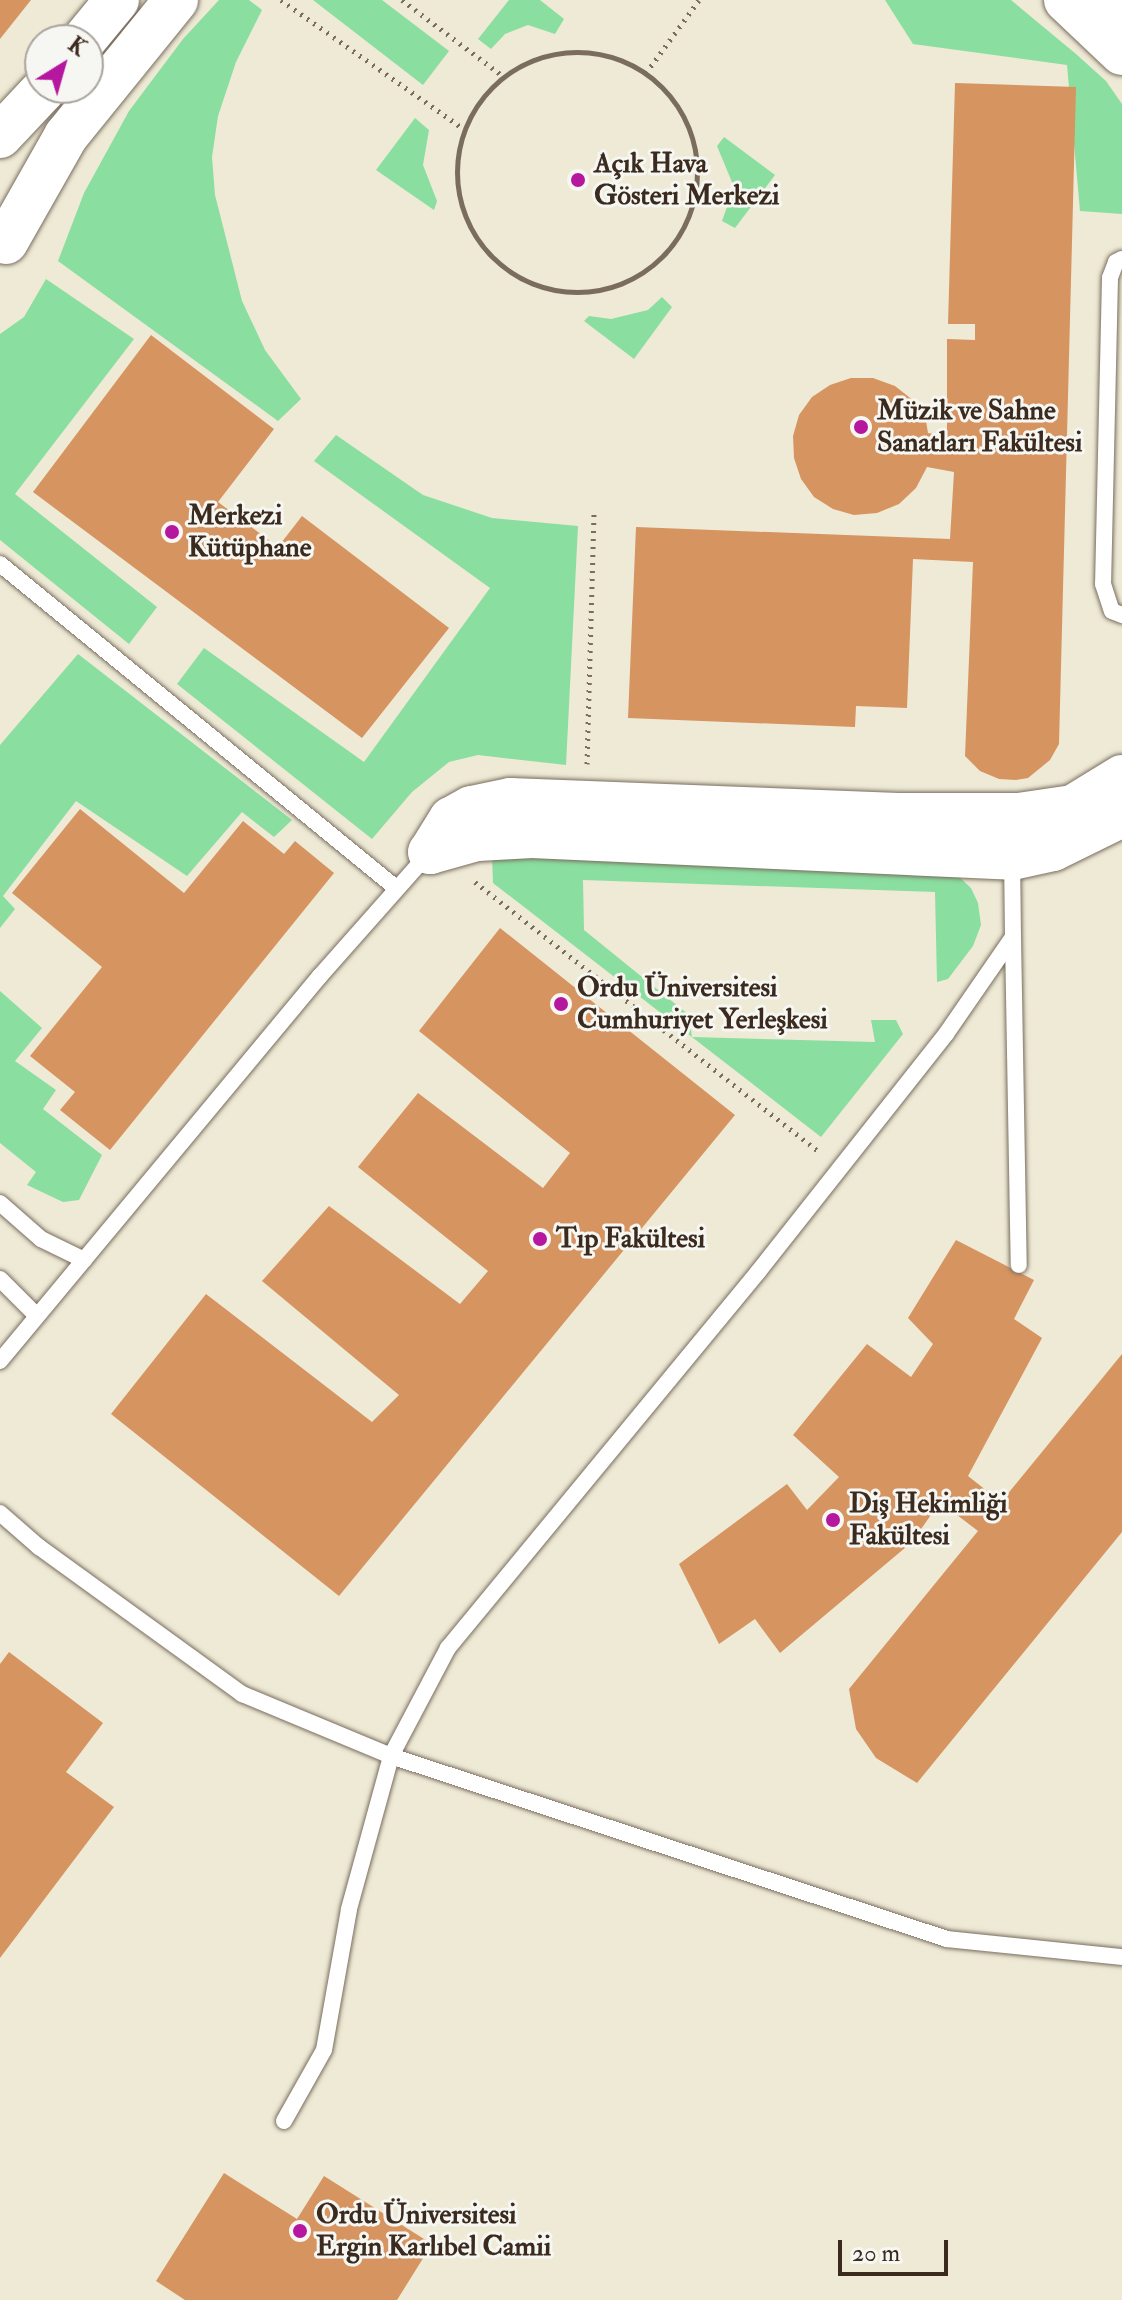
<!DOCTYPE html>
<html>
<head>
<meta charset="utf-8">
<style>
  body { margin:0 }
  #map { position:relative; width:1122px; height:2300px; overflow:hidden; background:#eeead6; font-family:"IM FELL Double Pica",serif }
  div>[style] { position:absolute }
  .green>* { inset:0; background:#8ade9f }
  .building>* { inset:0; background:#d69461 }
  .path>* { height:5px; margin-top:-2.5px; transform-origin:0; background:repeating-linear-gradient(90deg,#7a6d5e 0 2px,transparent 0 8px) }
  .path>.ring { margin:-2.5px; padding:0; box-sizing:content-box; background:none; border:5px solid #7a6d5e; border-radius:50% }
  .roads { filter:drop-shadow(0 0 2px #7a6d5e) drop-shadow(0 0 2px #7a6d5e) }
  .lane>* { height:16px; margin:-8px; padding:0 8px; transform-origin:8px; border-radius:8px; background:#fff }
  .secondary>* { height:44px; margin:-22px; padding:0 22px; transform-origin:22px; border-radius:22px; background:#fff }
  .dots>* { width:22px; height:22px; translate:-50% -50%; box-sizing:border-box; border:4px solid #f6f6f2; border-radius:50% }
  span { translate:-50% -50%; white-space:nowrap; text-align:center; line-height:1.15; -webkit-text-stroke:6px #f6f6f2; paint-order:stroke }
  .poi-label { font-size:28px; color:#3b2a1e; font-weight:700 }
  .left { translate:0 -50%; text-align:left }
  .north { position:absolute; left:24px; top:24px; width:80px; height:80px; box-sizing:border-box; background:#f6f6f2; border:2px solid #aba49d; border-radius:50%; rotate:37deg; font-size:22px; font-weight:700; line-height:32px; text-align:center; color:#3b2a1e }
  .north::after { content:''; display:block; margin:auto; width:28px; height:36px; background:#b5179e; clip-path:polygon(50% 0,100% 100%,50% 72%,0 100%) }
  .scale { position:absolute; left:838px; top:2240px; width:110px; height:36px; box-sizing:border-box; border:4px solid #3b2a1e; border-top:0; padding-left:10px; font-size:24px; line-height:28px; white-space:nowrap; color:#3b2a1e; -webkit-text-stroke:6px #f6f6f2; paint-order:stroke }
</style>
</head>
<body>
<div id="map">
  <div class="green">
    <div style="clip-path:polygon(219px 0,249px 0,262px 10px,236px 62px,218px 116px,212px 157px,215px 195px,242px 301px,265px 350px,301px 399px,278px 421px,58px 261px,84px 193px,129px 111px,183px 39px)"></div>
    <div style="clip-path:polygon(313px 0,382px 0,449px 51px,423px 85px)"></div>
    <div style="clip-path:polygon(509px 0,540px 0,564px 19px,555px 34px,528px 25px,505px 34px,491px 49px,478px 39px)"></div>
    <div style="clip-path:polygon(885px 0,1011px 0,1076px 54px,1106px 81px,1122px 104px,1122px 214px,1080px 211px,1067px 65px,913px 44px)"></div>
    <div style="clip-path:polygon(415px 118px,429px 130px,423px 165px,437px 201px,434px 210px,376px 170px)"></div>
    <div style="clip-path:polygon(724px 137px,775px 175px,735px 228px,722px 221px,734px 187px,717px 146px)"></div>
    <div style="clip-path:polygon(46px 279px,134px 339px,15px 494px,157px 607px,129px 644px,0 540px,0 334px,24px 317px)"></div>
    <div style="clip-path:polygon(662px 297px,672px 307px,634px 359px,584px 321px,589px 316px,611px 319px,648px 310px)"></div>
    <div style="clip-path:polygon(336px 435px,423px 495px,492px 518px,578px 526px,566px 765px,478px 755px,449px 762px,412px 792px,372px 839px,177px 684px,204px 648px,364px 762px,490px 588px,314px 461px)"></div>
    <div style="clip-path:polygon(78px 654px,292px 820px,274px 837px,242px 812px,187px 876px,76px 801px,3px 896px,15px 909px,0 928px,0 745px)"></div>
    <div style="clip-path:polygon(492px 857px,924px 867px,956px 874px,971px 888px,978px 903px,981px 925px,973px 946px,948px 979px,937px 982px,935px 892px,583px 880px,584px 930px,689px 1015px,692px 1037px,875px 1042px,871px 1020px,896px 1020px,903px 1034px,821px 1137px,493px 883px)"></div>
    <div style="clip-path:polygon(0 991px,42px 1028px,15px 1061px,56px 1090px,43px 1109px,102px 1155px,79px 1200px,63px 1202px,27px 1185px,36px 1172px,0 1143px)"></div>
  </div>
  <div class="building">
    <div style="clip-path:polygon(0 0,31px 0,0 39px)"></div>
    <div style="clip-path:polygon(955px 83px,1076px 87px,1059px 744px,1050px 760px,1028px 778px,1016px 780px,999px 779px,980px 771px,965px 756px,973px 562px,913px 559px,907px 708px,856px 706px,855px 727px,628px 718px,636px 527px,950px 539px,954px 472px,927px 467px,916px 488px,899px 504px,877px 513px,854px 515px,833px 509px,814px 497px,801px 479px,794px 458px,793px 436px,799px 415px,812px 397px,830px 385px,851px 378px,873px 378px,895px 386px,914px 401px,926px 421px,928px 433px,947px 436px,947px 339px,975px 340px,975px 324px,948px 324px)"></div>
    <div style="clip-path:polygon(151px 335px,274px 429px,218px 502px,278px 547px,302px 516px,449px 628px,362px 738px,33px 492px)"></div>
    <div style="clip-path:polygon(80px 809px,184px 893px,243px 821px,284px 854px,295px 841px,334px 873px,110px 1150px,60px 1110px,75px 1092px,30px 1056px,102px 967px,12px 893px)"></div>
    <div style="clip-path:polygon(500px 928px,735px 1115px,339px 1596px,111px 1414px,206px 1294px,372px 1422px,399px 1395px,262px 1281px,329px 1206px,460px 1304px,488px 1271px,358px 1167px,418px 1093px,543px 1188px,570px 1153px,419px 1031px)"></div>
    <div style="clip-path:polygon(956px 1240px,1034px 1280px,1014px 1319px,1042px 1338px,968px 1476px,1001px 1502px,1122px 1354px,1122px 1532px,917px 1783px,876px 1758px,856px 1729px,849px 1689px,978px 1531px,940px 1502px,912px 1542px,780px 1653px,755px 1619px,719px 1644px,679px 1564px,787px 1484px,807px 1510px,839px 1477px,793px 1435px,867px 1344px,911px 1377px,933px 1344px,908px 1318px)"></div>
    <div style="clip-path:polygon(9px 1652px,103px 1723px,66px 1772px,114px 1807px,0 1958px,0 1664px)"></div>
    <div style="clip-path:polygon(224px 2173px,297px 2219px,324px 2176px,432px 2244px,397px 2300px,185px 2300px,156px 2281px)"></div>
  </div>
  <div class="path">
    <div style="left:281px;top:0;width:224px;rotate:35.2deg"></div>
    <div style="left:402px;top:0;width:126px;rotate:37deg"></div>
    <div class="ring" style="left:457px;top:52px;width:235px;height:235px"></div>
    <div style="left:646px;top:73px;width:90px;rotate:-54deg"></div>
    <div style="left:587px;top:764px;width:253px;rotate:-88.4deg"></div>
    <div style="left:475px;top:882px;width:437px;rotate:38.1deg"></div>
  </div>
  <div class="roads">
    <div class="lane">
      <div style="left:1122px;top:259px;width:7px;rotate:153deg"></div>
      <div style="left:1116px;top:262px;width:17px;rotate:111deg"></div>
      <div style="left:1110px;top:278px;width:306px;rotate:91.3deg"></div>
      <div style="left:1103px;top:584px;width:28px;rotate:72deg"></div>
      <div style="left:1112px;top:611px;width:11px;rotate:22deg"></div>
      <div style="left:0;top:564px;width:512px;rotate:39.29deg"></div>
      <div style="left:1013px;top:937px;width:328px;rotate:89deg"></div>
      <div style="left:0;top:1203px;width:55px;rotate:41.3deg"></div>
      <div style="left:41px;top:1239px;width:48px;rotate:26deg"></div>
      <div style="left:0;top:1279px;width:52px;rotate:45deg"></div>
      <div style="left:0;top:1361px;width:501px;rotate:-50.27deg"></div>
      <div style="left:320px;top:976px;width:164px;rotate:-48.5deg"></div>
      <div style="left:0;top:1513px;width:52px;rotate:41.1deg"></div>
      <div style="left:39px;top:1547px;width:251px;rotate:35.9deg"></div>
      <div style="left:242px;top:1694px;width:161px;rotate:22.6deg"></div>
      <div style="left:391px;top:1756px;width:585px;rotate:18.22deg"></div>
      <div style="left:947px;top:1939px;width:176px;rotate:5.9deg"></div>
      <div style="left:284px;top:2121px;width:81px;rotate:-60.6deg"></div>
      <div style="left:324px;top:2050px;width:143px;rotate:-79.9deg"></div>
      <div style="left:349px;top:1909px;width:159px;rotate:-74.6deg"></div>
      <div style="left:391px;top:1756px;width:122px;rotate:-62.2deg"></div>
      <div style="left:448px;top:1648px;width:487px;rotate:-50.5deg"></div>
      <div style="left:758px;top:1272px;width:303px;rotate:-51.7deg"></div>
      <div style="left:946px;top:1034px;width:118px;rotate:-55.4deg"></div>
      <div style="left:1013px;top:937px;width:78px;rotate:-90.7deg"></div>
    </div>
    <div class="secondary">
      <div style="left:1066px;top:0;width:77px;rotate:43.4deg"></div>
      <div style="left:1114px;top:0;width:11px;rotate:45deg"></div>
      <div style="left:84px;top:40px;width:52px;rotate:-50.5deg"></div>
      <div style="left:0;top:136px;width:66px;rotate:-46.8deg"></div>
      <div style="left:6px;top:242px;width:122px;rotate:-60.5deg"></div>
      <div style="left:66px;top:136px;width:175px;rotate:-51deg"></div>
      <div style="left:1122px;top:777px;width:57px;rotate:148.5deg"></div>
      <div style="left:1073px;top:807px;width:55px;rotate:171.6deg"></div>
      <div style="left:1019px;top:815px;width:121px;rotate:180deg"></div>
      <div style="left:898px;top:815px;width:388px;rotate:-177.8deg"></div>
      <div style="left:510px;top:800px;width:40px;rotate:168deg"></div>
      <div style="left:471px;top:808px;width:23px;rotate:151deg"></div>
      <div style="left:451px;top:819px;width:39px;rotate:122deg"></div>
      <div style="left:430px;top:852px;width:49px;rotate:-15.5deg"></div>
      <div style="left:477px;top:839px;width:55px;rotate:-3.1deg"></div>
      <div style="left:532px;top:836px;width:481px;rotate:2.6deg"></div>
      <div style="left:1012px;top:858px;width:42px;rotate:-12.4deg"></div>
      <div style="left:1053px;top:849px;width:77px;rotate:-26.2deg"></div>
    </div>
  </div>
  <div class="dots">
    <div style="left:578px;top:180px;background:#b5179e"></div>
    <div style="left:861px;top:427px;background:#b5179e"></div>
    <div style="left:172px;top:532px;background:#b5179e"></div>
    <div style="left:561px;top:1004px;background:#b5179e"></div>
    <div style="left:540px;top:1239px;background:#b5179e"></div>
    <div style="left:833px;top:1520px;background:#b5179e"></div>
    <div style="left:300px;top:2231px;background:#b5179e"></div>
  </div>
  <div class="poi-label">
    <span class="left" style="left:594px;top:180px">Açık Hava<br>Gösteri Merkezi</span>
    <span class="left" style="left:877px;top:427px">Müzik ve Sahne<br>Sanatları Fakültesi</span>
    <span class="left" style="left:188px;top:532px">Merkezi<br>Kütüphane</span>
    <span class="left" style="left:577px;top:1004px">Ordu Üniversitesi<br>Cumhuriyet Yerleşkesi</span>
    <span class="left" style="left:556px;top:1239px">Tıp Fakültesi</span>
    <span class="left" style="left:849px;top:1520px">Diş Hekimliği<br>Fakültesi</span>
    <span class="left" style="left:316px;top:2231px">Ordu Üniversitesi<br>Ergin Karlıbel Camii</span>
  </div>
  <div class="north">K</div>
  <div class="scale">20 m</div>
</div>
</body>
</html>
